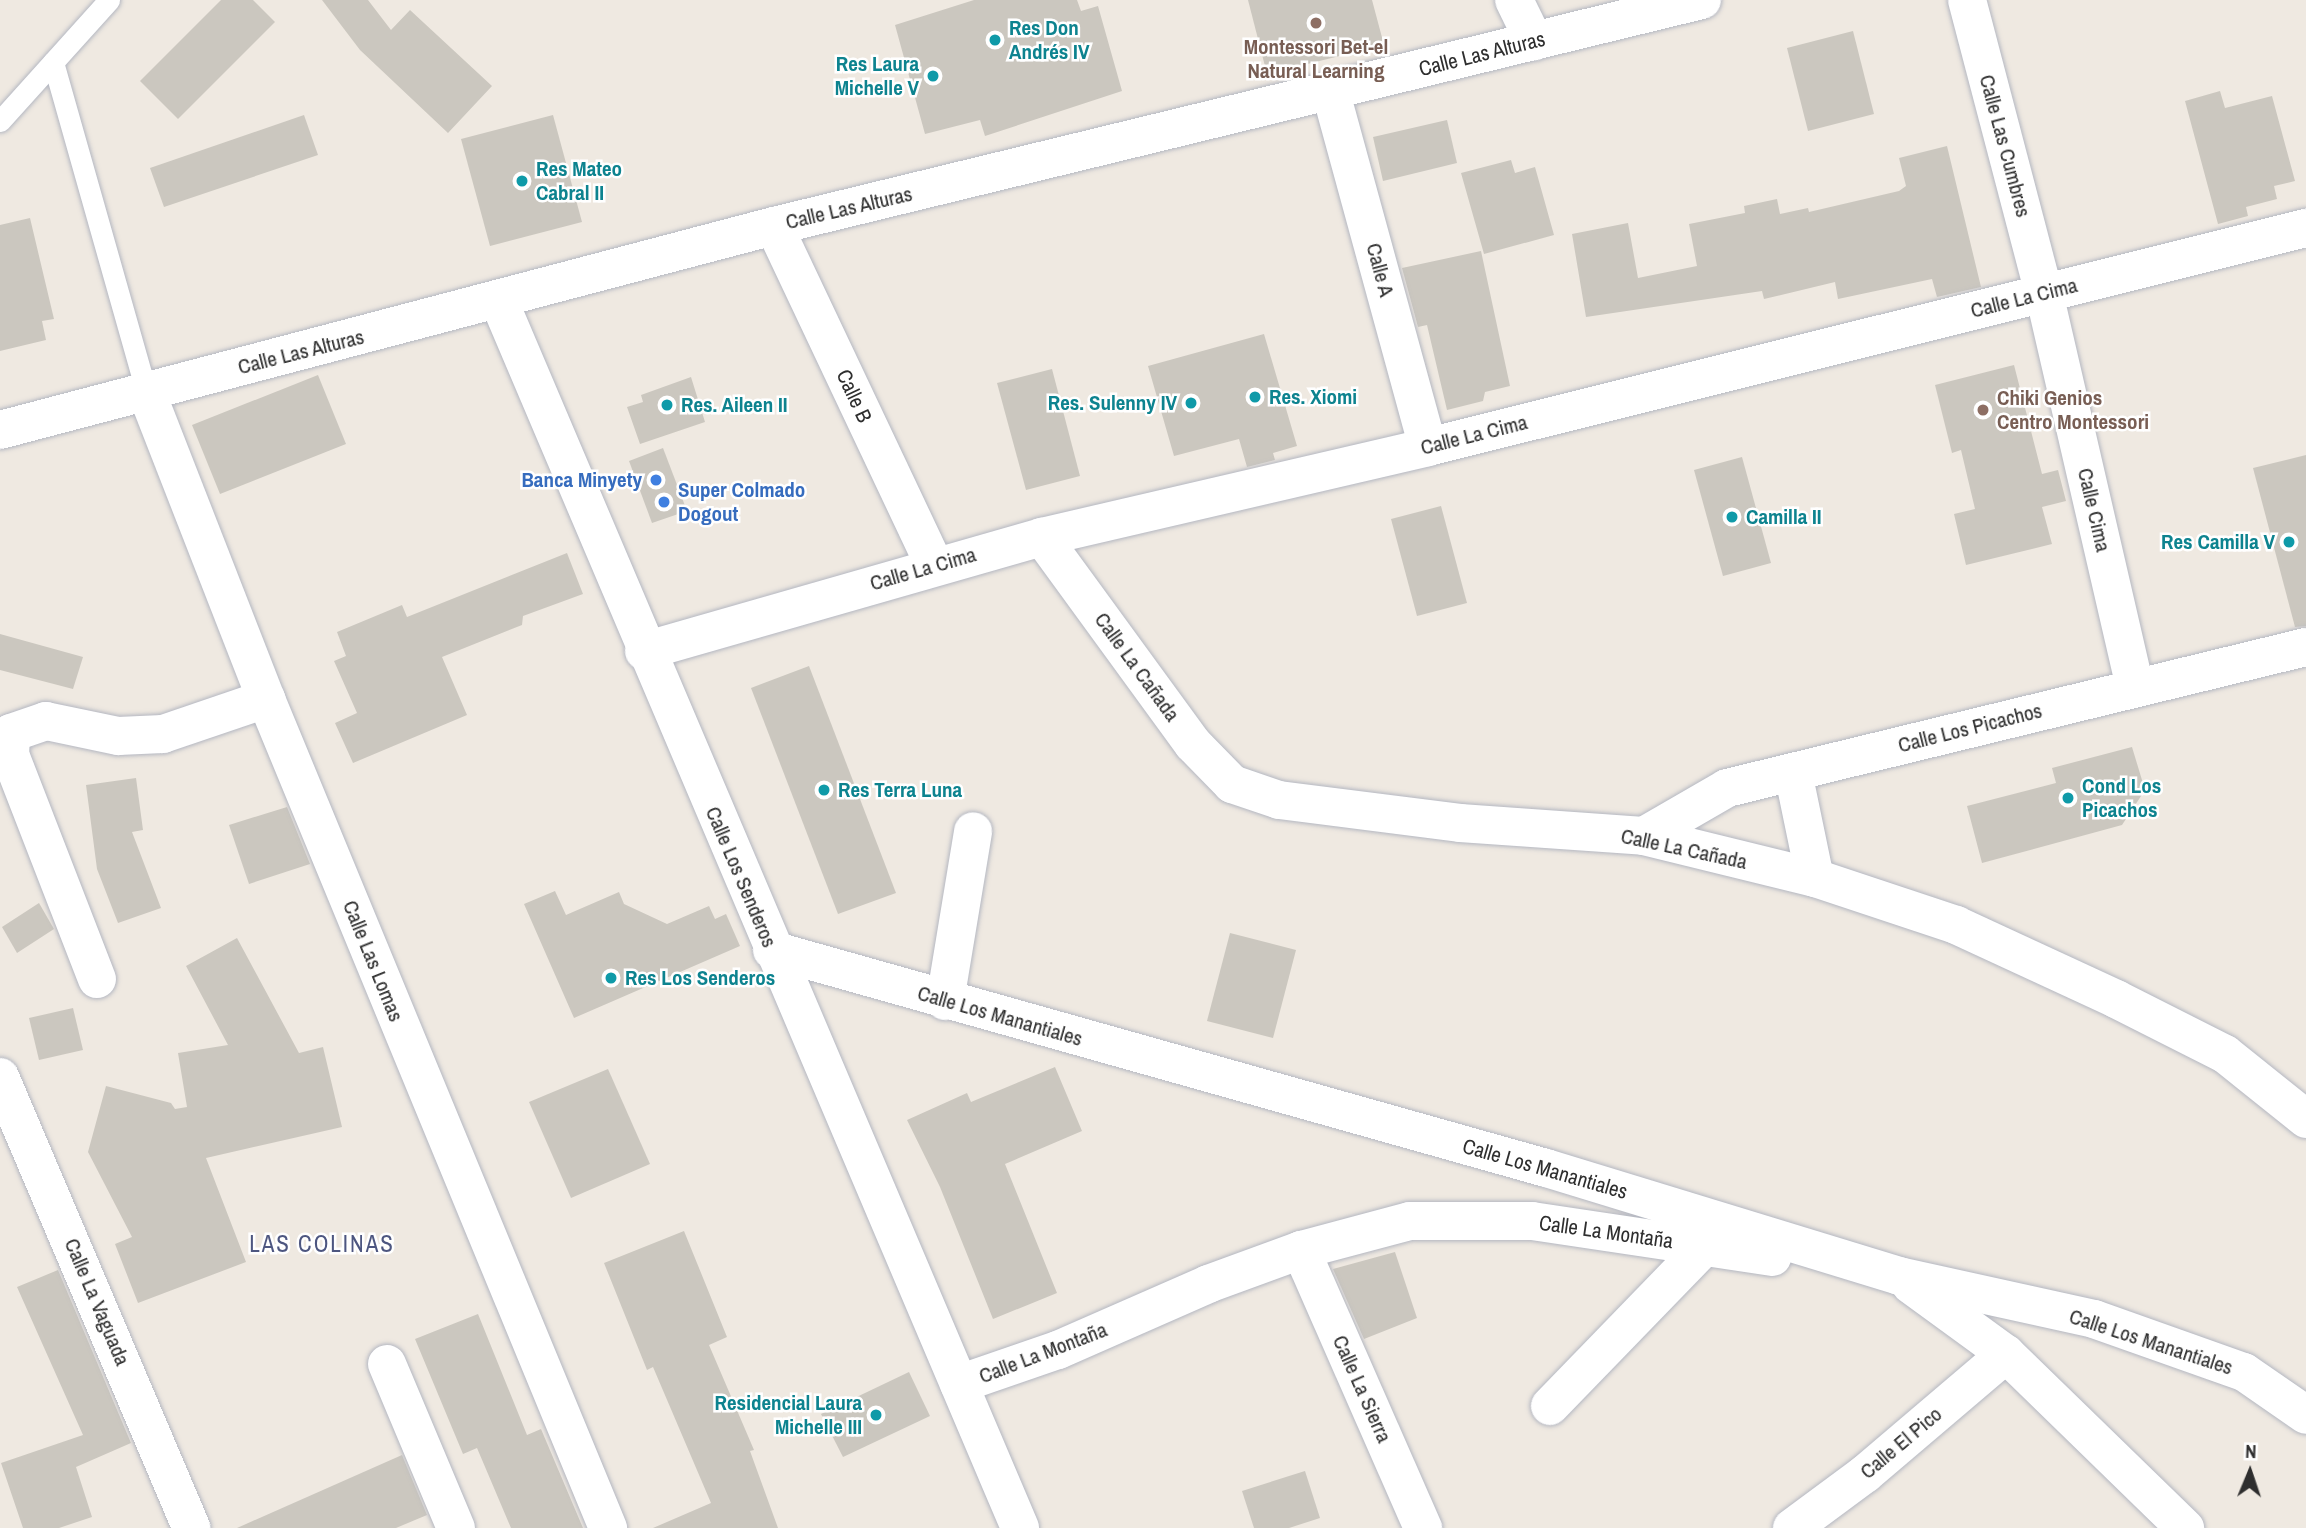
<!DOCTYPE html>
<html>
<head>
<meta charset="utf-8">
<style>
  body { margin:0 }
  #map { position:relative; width:2306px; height:1528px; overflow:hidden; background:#efe9e1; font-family:"Archivo Narrow",sans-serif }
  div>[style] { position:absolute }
  .building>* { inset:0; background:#cbc7bf }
  .roads { filter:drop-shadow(0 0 2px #b4b7c1) drop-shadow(0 0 2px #b4b7c1) }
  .lane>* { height:21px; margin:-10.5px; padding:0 10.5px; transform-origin:10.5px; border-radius:10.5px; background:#fff }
  .street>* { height:38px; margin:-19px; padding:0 19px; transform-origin:19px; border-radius:19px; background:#fff }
  .dots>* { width:19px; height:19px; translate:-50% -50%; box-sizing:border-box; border:4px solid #fff; border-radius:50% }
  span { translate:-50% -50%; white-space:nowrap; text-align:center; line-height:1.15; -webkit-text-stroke:5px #fff; paint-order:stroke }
  .culture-label { font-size:21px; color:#0d838f; font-weight:700 }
  .left { translate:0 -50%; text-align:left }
  .right { translate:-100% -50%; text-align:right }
  .education-label { font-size:21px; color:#785e54; font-weight:700 }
  .street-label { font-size:21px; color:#2e2e2e }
  .shop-label { font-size:21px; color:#366cbe; font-weight:700 }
  .neighbourhood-label { font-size:23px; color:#4d5680; letter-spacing:2px }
  .north { position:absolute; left:2215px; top:1437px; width:70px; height:70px; -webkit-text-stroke:5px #fff; paint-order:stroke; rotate:2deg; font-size:19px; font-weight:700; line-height:28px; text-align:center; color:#2e2e2e }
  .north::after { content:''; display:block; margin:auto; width:24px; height:32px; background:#2e2e2e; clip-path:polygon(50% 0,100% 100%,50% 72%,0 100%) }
</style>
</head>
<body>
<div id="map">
  <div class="building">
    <div style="clip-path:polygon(221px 0,253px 0,275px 22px,178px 119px,140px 81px)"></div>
    <div style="clip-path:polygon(322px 0,368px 0,391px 30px,410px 10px,492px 86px,448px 133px,360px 50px)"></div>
    <div style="clip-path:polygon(974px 0,1077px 0,1081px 11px,1098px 6px,1122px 91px,985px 136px,980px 120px,925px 134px,895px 25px)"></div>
    <div style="clip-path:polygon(1248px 0,1372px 0,1384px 45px,1267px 74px)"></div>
    <div style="clip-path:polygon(1853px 31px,1874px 114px,1808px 131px,1787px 48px)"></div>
    <div style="clip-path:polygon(2220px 91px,2225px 108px,2272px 96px,2295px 181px,2274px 186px,2277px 199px,2246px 207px,2248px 216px,2218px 224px,2185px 101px)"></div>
    <div style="clip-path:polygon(304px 115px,318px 155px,164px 207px,150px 168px)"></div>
    <div style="clip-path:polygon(553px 115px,582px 222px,490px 246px,461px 139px)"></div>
    <div style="clip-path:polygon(1447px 120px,1457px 163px,1383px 181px,1373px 137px)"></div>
    <div style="clip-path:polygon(1947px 146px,1981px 287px,1937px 297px,1932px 279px,1838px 299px,1835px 282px,1764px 299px,1762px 291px,1586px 317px,1572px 234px,1628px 223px,1638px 278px,1697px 266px,1689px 224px,1745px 213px,1744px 206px,1777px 199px,1780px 214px,1808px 208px,1809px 212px,1899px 191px,1906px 186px,1899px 158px)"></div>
    <div style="clip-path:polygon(1511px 160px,1515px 173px,1535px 167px,1554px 235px,1484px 254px,1461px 173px)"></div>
    <div style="clip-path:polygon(30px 218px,54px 319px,42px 321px,46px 340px,0 351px,0 225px)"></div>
    <div style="clip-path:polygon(1481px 251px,1510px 386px,1485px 392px,1483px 401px,1447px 410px,1427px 325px,1418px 327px,1402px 268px)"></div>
    <div style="clip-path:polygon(1264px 334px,1297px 446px,1273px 453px,1275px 460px,1247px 467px,1239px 439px,1174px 456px,1148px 366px)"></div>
    <div style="clip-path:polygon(2014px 365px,2042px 474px,2058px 470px,2066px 501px,2042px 507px,2052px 544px,1966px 565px,1954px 514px,1975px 509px,1961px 450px,1952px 453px,1935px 385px)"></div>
    <div style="clip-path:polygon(1052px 369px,1080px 476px,1026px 490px,997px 383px)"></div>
    <div style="clip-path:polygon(318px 375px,346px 444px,220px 494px,192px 425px)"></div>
    <div style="clip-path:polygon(691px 377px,705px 422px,640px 444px,627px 407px,643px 402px,641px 395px)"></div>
    <div style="clip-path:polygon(663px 448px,687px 511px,652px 523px,629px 461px)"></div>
    <div style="clip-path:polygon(2306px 455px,2306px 626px,2295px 627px,2253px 468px)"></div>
    <div style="clip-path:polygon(1742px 457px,1771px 563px,1723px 576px,1694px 470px)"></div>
    <div style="clip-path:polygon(1441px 506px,1467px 603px,1417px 616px,1391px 519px)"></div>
    <div style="clip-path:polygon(567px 553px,583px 594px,523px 616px,522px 625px,442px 657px,467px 715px,353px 763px,335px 723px,357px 713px,334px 661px,346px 656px,337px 632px,402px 605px,407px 617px)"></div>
    <div style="clip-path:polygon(0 634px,83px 657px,73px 689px,0 670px)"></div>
    <div style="clip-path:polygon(809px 666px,896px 893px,838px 914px,751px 688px)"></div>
    <div style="clip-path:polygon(2132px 747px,2145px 790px,2122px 825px,1982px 863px,1967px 806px,2056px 783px,2052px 768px)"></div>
    <div style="clip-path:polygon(136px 778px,143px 830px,132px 832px,161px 908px,118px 923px,97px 869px,86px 785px)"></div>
    <div style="clip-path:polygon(287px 807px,310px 864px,249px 884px,229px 825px)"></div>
    <div style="clip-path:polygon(555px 891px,566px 915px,619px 892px,624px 904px,667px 924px,709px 906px,715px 919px,726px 914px,740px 946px,574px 1018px,524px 904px)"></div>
    <div style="clip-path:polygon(39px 903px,54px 929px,17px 953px,2px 927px)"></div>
    <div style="clip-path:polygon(1230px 933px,1296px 950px,1273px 1038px,1207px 1021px)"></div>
    <div style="clip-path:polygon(237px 938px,299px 1053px,323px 1047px,342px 1127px,206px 1158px,246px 1262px,138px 1303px,115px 1244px,132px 1237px,88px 1152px,106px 1086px,171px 1103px,175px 1109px,187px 1107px,178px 1053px,228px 1045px,186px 966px)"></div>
    <div style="clip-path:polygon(73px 1008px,83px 1050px,39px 1060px,29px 1018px)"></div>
    <div style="clip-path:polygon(1055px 1067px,1082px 1131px,1005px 1164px,1057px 1293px,993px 1319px,940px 1187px,907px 1120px,967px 1093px,971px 1102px)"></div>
    <div style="clip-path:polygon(608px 1069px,650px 1164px,571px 1198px,529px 1102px)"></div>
    <div style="clip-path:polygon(684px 1231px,727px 1337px,709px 1345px,754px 1450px,750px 1451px,778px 1528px,653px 1528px,711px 1503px,653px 1367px,647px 1370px,604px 1263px)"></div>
    <div style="clip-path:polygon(1395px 1252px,1417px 1318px,1364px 1339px,1333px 1269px)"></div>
    <div style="clip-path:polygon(58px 1270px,131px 1443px,76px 1467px,92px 1517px,59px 1528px,23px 1528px,1px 1463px,83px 1435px,17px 1287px)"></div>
    <div style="clip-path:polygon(478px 1314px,527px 1435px,541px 1429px,583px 1528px,511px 1528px,477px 1448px,463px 1454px,415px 1339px)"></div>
    <div style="clip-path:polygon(909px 1372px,930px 1416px,843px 1457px,821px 1414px)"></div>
    <div style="clip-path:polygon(402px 1455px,427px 1515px,396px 1528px,237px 1528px)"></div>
    <div style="clip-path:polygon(1305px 1471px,1320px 1518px,1289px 1528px,1254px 1528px,1242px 1491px)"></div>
  </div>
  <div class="roads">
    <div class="lane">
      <div style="left:53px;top:62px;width:342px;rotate:74.2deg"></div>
      <div style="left:0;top:121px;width:163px;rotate:-48deg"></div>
    </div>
    <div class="street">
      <div style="left:1514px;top:0;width:46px;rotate:64deg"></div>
      <div style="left:1967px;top:0;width:303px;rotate:75.3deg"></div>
      <div style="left:2044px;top:293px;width:404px;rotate:77deg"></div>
      <div style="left:1331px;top:93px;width:367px;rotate:74.7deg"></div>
      <div style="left:774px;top:226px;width:375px;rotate:64.7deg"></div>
      <div style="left:499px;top:301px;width:1333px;rotate:66.99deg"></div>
      <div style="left:146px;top:391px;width:331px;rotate:68.7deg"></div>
      <div style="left:266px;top:699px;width:897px;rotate:67.58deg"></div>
      <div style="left:0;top:430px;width:800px;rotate:-14.77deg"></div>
      <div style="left:774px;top:226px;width:955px;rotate:-13.69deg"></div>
      <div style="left:1042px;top:537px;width:256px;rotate:53.9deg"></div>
      <div style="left:1193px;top:744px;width:56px;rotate:45.7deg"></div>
      <div style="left:1232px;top:784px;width:50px;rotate:18.8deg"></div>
      <div style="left:1279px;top:800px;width:182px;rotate:7.2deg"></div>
      <div style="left:1460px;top:823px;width:184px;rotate:4deg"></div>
      <div style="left:1644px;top:836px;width:176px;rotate:13.8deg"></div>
      <div style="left:1815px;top:878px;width:149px;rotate:18.4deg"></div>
      <div style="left:1956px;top:925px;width:176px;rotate:24.8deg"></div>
      <div style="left:2116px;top:999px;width:122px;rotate:26.8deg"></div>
      <div style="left:2225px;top:1054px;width:104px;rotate:38.7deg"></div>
      <div style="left:644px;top:651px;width:414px;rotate:-16deg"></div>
      <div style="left:1042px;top:537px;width:396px;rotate:-13.1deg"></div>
      <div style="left:1428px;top:447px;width:905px;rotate:-14.01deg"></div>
      <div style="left:1793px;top:772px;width:108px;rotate:78.3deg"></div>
      <div style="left:1644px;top:836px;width:96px;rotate:-30deg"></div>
      <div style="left:1727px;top:788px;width:596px;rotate:-13.69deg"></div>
      <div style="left:772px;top:950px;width:804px;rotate:15.73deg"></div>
      <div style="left:1546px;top:1168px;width:369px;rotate:17deg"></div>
      <div style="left:1899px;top:1276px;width:200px;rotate:12.4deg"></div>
      <div style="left:2094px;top:1319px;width:159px;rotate:19.5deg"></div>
      <div style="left:2244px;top:1372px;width:75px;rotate:34.7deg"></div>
      <div style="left:97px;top:979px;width:240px;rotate:-111.2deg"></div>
      <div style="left:10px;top:755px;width:22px;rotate:-87deg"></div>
      <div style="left:11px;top:733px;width:37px;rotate:-19deg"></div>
      <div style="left:46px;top:721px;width:74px;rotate:11.8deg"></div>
      <div style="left:118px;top:736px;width:45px;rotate:-2.5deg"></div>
      <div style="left:163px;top:734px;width:109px;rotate:-18.8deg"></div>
      <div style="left:945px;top:1001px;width:172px;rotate:-80.6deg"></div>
      <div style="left:0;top:1077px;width:490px;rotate:67deg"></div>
      <div style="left:1301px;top:1250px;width:304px;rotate:66.3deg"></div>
      <div style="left:1911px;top:1285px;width:117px;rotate:36deg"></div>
      <div style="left:2006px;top:1354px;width:250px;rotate:44.2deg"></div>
      <div style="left:387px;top:1364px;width:178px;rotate:67.2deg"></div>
      <div style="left:959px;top:1384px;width:105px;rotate:-19deg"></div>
      <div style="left:1058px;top:1350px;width:164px;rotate:-23.7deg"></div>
      <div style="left:1208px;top:1284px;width:99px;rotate:-20.1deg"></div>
      <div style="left:1301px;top:1250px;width:113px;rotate:-14.9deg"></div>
      <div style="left:1410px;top:1221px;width:122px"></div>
      <div style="left:1532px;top:1221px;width:243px;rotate:8.5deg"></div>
      <div style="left:1550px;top:1406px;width:221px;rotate:-45.9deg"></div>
      <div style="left:1792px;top:1528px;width:91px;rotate:-36.5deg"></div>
      <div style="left:1865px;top:1474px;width:185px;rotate:-40.4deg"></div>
    </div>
  </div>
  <div class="dots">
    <div style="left:1316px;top:23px;background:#8d6e63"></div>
    <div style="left:995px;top:40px;background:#0f9aa8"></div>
    <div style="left:933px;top:76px;background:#0f9aa8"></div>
    <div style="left:522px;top:181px;background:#0f9aa8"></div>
    <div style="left:1255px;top:397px;background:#0f9aa8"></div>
    <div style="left:1191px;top:403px;background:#0f9aa8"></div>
    <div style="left:667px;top:405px;background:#0f9aa8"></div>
    <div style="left:1983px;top:410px;background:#8d6e63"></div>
    <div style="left:656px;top:480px;background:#3f7fe0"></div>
    <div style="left:664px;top:502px;background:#3f7fe0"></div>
    <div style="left:1732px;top:517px;background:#0f9aa8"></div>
    <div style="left:2289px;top:542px;background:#0f9aa8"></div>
    <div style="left:824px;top:790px;background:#0f9aa8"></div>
    <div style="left:2068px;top:798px;background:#0f9aa8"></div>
    <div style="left:611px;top:978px;background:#0f9aa8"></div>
    <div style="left:876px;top:1415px;background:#0f9aa8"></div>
  </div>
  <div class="culture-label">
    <span class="left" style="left:1009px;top:40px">Res Don<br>Andrés IV</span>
    <span class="right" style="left:919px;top:76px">Res Laura<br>Michelle V</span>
    <span class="left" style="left:536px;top:181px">Res Mateo<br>Cabral II</span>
    <span class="left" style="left:1269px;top:397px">Res. Xiomi</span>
    <span class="right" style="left:1177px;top:403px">Res. Sulenny IV</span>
    <span class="left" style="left:681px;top:405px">Res. Aileen II</span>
    <span class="left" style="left:1746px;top:517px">Camilla II</span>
    <span class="right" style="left:2275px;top:542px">Res Camilla V</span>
    <span class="left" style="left:2082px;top:798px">Cond Los<br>Picachos</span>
    <span class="left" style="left:838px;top:790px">Res Terra Luna</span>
    <span class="left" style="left:625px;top:978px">Res Los Senderos</span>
    <span class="right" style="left:862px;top:1415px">Residencial Laura<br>Michelle III</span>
  </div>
  <div class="education-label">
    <span style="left:1316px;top:59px">Montessori Bet-el<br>Natural Learning</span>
    <span class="left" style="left:1997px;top:410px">Chiki Genios<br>Centro Montessori</span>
  </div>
  <div class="street-label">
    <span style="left:1482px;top:54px;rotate:-14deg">Calle Las Alturas</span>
    <span style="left:2005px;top:146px;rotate:75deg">Calle Las Cumbres</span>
    <span style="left:849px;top:208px;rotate:-13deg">Calle Las Alturas</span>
    <span style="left:1380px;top:270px;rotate:75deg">Calle A</span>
    <span style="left:2024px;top:298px;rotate:-14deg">Calle La Cima</span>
    <span style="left:301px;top:352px;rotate:-14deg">Calle Las Alturas</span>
    <span style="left:854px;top:396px;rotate:65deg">Calle B</span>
    <span style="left:1474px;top:435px;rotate:-14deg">Calle La Cima</span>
    <span style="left:2094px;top:510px;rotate:77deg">Calle Cima</span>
    <span style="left:923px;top:569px;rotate:-16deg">Calle La Cima</span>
    <span style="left:1137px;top:667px;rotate:54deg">Calle La Cañada</span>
    <span style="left:1970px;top:728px;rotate:-14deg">Calle Los Picachos</span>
    <span style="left:1684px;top:849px;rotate:12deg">Calle La Cañada</span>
    <span style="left:741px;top:877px;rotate:67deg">Calle Los Senderos</span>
    <span style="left:373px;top:961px;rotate:68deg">Calle Las Lomas</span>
    <span style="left:1000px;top:1016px;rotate:16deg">Calle Los Manantiales</span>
    <span style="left:1545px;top:1169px;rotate:16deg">Calle Los Manantiales</span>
    <span style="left:1606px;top:1232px;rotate:8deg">Calle La Montaña</span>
    <span style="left:97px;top:1302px;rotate:67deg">Calle La Vaguada</span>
    <span style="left:2151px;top:1342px;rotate:18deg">Calle Los Manantiales</span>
    <span style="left:1043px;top:1353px;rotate:-21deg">Calle La Montaña</span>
    <span style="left:1362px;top:1389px;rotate:66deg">Calle La Sierra</span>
    <span style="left:1901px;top:1443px;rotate:-40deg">Calle El Pico</span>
  </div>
  <div class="shop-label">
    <span class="right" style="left:642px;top:480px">Banca Minyety</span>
    <span class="left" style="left:678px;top:502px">Super Colmado<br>Dogout</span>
  </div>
  <div class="neighbourhood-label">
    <span style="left:322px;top:1244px">LAS COLINAS</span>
  </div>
  <div class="north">N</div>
</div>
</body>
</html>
